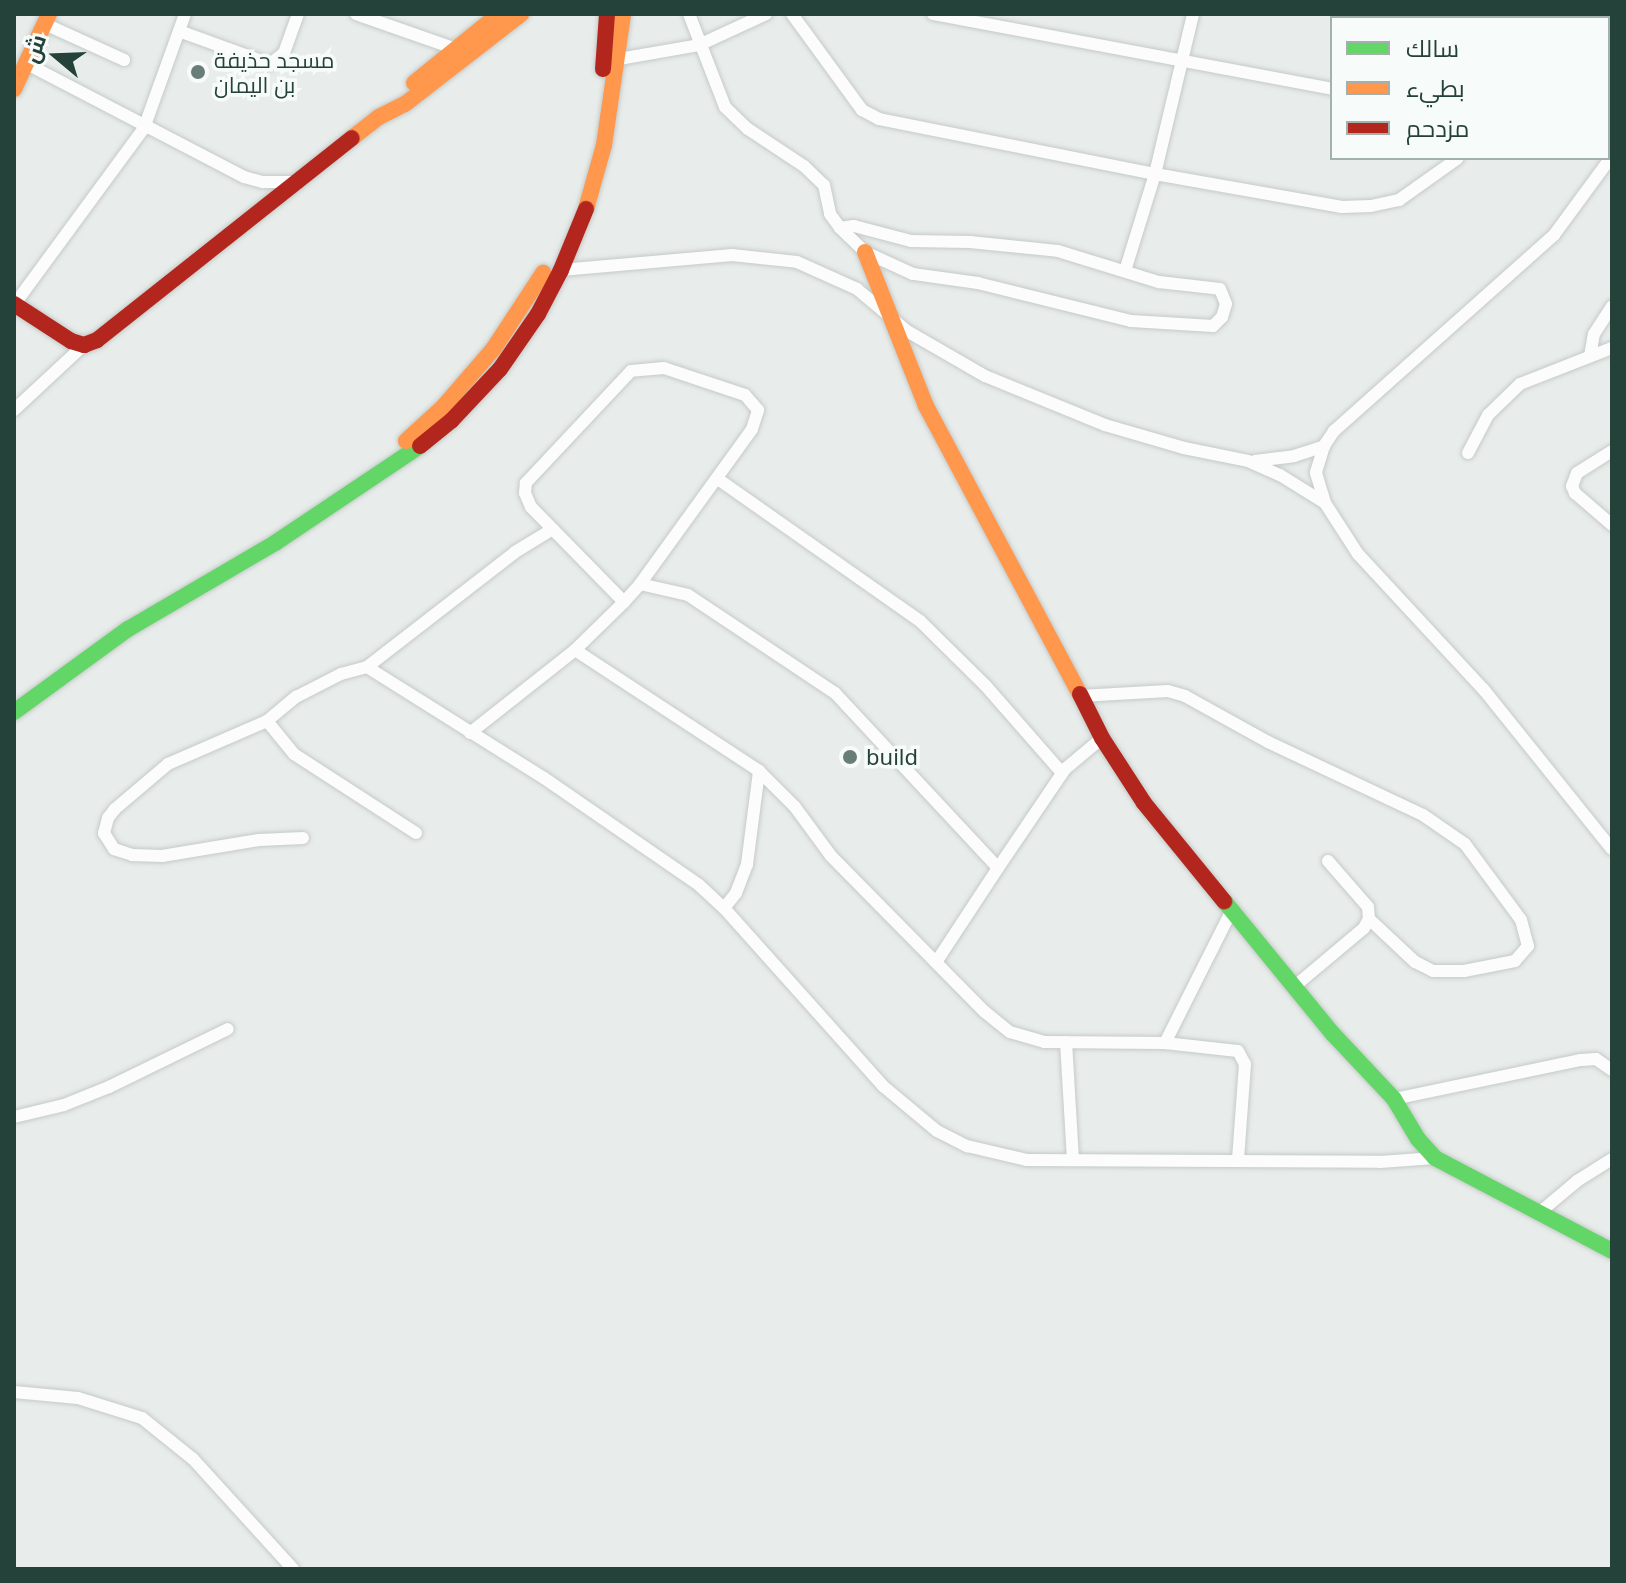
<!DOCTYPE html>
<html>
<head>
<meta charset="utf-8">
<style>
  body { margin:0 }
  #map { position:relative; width:1626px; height:1583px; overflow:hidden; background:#e8edeb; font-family:"Noto Sans",Cairo,sans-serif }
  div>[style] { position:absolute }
  .roads { filter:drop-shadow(0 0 2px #c5cac8) drop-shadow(0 0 2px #c5cac8) }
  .street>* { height:12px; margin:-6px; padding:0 6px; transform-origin:6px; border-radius:6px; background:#fcfcfc }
  .fast>* { height:16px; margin:-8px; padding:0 8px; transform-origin:8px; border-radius:8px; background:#63d668 }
  .slow>* { height:16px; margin:-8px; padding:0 8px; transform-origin:8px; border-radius:8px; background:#ff974d }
  .jam>* { height:16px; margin:-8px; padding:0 8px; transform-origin:8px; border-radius:8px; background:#b3261e }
  .dots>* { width:22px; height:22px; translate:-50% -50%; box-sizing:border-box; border:4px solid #f7fbf9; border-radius:50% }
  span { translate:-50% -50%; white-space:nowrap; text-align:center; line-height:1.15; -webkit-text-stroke:7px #f7fbf9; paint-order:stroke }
  .poi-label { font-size:22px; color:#24423a }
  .left { translate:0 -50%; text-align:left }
  .frame { position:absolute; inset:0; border:16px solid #24423a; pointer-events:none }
  .legend { position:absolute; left:1330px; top:16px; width:280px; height:144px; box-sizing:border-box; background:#f7fbf9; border:2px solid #a3b1ad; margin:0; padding:10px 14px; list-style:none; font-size:24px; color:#24423a }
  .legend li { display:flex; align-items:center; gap:16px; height:40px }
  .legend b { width:40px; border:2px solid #a3b1ad }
  .north { position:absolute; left:16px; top:16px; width:80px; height:80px; -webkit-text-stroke:6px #f7fbf9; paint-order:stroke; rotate:289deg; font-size:22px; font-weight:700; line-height:32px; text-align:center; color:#24423a }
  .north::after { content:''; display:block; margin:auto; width:28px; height:36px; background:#24423a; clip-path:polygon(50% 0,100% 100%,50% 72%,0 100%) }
</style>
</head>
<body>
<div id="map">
  <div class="roads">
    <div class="street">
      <div style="left:356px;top:14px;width:106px;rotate:19.3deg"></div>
      <div style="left:689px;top:14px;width:100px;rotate:68.8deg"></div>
      <div style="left:725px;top:107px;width:32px;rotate:44deg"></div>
      <div style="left:748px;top:129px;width:67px;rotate:33.5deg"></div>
      <div style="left:804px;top:166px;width:28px;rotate:44deg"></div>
      <div style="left:824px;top:185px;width:30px;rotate:78deg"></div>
      <div style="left:830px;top:214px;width:17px;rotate:54deg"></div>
      <div style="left:840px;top:228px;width:14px;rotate:-8deg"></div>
      <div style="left:854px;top:226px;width:59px;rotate:14.7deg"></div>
      <div style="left:911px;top:241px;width:59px;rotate:1deg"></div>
      <div style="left:970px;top:242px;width:88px;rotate:5.8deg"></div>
      <div style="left:1058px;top:251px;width:106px;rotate:17.1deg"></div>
      <div style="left:1159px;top:282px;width:61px;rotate:6.5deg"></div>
      <div style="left:1220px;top:289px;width:16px;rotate:68deg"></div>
      <div style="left:1226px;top:304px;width:14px;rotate:107deg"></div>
      <div style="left:1222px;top:317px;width:13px;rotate:135deg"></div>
      <div style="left:1213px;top:326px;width:82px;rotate:-176.5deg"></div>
      <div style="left:1131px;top:321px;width:158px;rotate:-166.1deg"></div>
      <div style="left:978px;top:283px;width:66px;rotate:-172.1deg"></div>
      <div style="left:913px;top:274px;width:53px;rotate:-155.4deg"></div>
      <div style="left:865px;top:252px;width:35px;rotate:-136deg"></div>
      <div style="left:792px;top:14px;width:119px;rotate:53.9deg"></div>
      <div style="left:862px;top:110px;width:19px;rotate:28deg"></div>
      <div style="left:879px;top:119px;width:281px;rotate:11.3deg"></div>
      <div style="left:1155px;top:174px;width:190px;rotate:10deg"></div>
      <div style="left:1342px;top:207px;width:29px;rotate:-2deg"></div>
      <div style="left:1371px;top:206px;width:29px;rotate:-12deg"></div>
      <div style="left:1399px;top:200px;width:72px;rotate:-35.4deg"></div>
      <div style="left:933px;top:14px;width:406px;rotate:10.6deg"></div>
      <div style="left:1488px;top:14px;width:10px;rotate:11deg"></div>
      <div style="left:45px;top:24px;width:87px;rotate:24.5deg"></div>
      <div style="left:179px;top:31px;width:97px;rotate:19.9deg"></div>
      <div style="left:270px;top:64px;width:18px;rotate:-38deg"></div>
      <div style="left:284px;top:53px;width:41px;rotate:-70.3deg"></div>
      <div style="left:619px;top:59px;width:81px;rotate:-9.9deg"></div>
      <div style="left:699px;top:45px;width:74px;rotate:-24.8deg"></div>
      <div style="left:27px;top:64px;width:245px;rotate:27.5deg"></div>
      <div style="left:244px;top:177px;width:20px;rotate:15deg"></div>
      <div style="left:263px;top:182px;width:31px"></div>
      <div style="left:1612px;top:156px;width:98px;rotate:126.3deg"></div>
      <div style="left:1554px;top:235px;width:295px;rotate:138.3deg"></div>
      <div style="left:1334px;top:431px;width:18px;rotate:124deg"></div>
      <div style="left:1324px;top:446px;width:28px;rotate:107deg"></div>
      <div style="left:1316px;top:473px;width:31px;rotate:73deg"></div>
      <div style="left:1325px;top:503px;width:61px;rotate:57.1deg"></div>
      <div style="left:1358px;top:554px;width:185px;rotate:47.2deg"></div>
      <div style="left:1484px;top:690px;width:204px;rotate:51.2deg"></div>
      <div style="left:561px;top:270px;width:172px;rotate:-5deg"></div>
      <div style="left:732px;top:255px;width:65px;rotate:6.1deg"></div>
      <div style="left:797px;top:262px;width:66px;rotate:24.2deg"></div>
      <div style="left:857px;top:289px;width:65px;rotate:40deg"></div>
      <div style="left:907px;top:331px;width:90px;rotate:30deg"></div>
      <div style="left:985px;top:376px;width:130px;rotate:22.2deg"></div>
      <div style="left:1105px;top:425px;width:82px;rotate:16.2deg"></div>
      <div style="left:1184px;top:448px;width:65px;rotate:11.5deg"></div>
      <div style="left:1248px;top:461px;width:35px;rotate:24deg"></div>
      <div style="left:1280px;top:475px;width:53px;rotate:31.9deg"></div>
      <div style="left:1125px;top:271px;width:102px;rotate:-72.8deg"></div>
      <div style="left:1155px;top:174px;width:164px;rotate:-76.6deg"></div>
      <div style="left:14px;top:305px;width:220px;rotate:-53.7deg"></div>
      <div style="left:144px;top:128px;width:121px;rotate:-70.2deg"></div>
      <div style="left:1590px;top:356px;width:22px;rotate:-80deg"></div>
      <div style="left:1594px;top:334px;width:33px;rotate:-57deg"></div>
      <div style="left:14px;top:410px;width:96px;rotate:-42.9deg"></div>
      <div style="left:1612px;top:451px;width:41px;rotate:147.8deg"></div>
      <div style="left:1577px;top:473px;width:14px;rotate:111deg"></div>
      <div style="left:1572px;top:486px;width:8px;rotate:67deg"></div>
      <div style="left:1575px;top:493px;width:49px;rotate:40.9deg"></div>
      <div style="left:1468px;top:453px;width:43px;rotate:-62.2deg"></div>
      <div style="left:1488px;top:415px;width:45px;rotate:-44.1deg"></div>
      <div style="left:1520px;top:384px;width:99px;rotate:-21.4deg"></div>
      <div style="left:1255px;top:461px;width:39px;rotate:-7deg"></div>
      <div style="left:1294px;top:456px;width:32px;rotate:-18deg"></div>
      <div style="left:718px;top:479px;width:247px;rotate:35.1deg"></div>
      <div style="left:920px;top:621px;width:91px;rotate:44.6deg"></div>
      <div style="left:985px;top:685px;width:117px;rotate:48.8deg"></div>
      <div style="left:640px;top:584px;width:49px;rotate:12.9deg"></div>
      <div style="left:688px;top:595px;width:177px;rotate:33.7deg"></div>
      <div style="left:835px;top:693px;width:239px;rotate:47deg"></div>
      <div style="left:998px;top:868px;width:111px;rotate:123.3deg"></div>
      <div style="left:575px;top:650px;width:220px;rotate:33.3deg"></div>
      <div style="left:759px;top:771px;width:51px;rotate:45deg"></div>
      <div style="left:795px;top:807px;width:61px;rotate:53.7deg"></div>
      <div style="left:831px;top:856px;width:219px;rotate:45.4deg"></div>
      <div style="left:985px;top:1012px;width:32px;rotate:39deg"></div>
      <div style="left:1010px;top:1032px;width:35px;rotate:16deg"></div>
      <div style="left:1044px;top:1042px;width:121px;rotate:0.5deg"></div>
      <div style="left:1165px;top:1043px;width:73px;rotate:6.3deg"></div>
      <div style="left:1238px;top:1051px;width:15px;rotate:62deg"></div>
      <div style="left:1245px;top:1064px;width:95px;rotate:94.2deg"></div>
      <div style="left:367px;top:667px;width:209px;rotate:32.1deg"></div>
      <div style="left:544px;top:778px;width:188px;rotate:34.6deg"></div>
      <div style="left:699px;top:885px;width:34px;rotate:43deg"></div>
      <div style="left:724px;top:908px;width:239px;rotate:48.2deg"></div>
      <div style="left:883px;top:1086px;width:70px;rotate:39.8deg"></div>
      <div style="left:937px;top:1131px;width:34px;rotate:27deg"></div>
      <div style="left:967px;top:1146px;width:62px;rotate:13.1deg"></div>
      <div style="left:1027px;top:1160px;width:353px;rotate:0.3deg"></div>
      <div style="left:1380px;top:1162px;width:55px;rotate:-4.2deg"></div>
      <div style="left:1080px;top:696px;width:88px;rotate:-3.3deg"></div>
      <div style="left:1168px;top:691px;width:18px;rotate:16deg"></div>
      <div style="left:1185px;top:696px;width:95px;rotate:29deg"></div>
      <div style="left:1268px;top:742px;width:171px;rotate:25.2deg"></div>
      <div style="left:1423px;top:815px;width:51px;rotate:34.6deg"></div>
      <div style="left:1465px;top:844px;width:94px;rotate:53.6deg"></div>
      <div style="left:1521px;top:920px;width:27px;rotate:75deg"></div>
      <div style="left:1528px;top:946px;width:20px;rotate:131deg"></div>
      <div style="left:1515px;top:961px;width:52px;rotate:168.9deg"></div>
      <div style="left:1464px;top:971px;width:31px;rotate:180deg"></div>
      <div style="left:1433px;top:971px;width:20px;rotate:-153deg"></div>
      <div style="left:1415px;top:962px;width:63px;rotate:-136.9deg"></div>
      <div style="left:267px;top:721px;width:108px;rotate:156.5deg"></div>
      <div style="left:168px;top:764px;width:70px;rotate:139.7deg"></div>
      <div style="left:115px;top:809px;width:11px;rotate:128deg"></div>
      <div style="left:108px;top:818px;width:16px;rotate:105deg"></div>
      <div style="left:104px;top:833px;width:19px;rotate:58deg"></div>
      <div style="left:114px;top:849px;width:19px;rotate:18deg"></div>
      <div style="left:132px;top:855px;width:30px;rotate:2deg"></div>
      <div style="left:162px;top:856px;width:98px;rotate:-9.4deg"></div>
      <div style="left:259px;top:840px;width:44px;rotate:-2.6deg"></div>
      <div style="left:470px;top:733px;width:134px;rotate:-38.3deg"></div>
      <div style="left:575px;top:650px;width:69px;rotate:-44.4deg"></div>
      <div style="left:624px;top:602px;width:24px;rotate:-48deg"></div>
      <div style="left:640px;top:584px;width:191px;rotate:-54.1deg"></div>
      <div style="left:752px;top:429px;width:20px;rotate:-72deg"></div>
      <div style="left:758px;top:410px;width:20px;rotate:-131deg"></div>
      <div style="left:745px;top:395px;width:85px;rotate:-161.6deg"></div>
      <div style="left:664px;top:368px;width:33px;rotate:175deg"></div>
      <div style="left:631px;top:371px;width:154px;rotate:133.2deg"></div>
      <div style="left:526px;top:483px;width:10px;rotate:96deg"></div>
      <div style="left:525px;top:493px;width:15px;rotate:67deg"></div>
      <div style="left:531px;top:507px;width:133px;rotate:45.6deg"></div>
      <div style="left:416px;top:833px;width:145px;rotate:-147.1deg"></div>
      <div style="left:294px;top:754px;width:43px;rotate:-129.3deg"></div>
      <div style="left:267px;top:721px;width:38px;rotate:-40deg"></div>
      <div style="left:296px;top:697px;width:51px;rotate:-27.1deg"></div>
      <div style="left:341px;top:674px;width:27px;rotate:-15deg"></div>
      <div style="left:367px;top:667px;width:187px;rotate:-37.8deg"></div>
      <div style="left:515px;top:552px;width:44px;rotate:-31.2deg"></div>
      <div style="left:998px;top:868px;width:120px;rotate:-55.9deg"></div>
      <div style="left:1065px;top:769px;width:48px;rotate:-40deg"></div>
      <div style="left:724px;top:908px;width:19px;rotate:-51deg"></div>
      <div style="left:736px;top:893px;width:31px;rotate:-69deg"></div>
      <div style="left:747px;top:864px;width:94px;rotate:-82.6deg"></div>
      <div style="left:1295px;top:986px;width:90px;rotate:-40deg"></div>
      <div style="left:1364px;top:928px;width:10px;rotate:-61deg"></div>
      <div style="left:1369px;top:919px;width:12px;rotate:-95deg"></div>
      <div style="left:1368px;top:907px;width:61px;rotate:-131deg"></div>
      <div style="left:1066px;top:1042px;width:118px;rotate:86.6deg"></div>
      <div style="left:1165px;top:1043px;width:149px;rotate:-63.3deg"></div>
      <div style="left:1394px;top:1099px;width:191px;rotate:-11.8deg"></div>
      <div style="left:1581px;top:1060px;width:15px;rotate:-4deg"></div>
      <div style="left:1596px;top:1059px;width:19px;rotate:35deg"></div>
      <div style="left:14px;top:1117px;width:51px;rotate:-13.5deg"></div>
      <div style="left:64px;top:1105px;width:48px;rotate:-21.8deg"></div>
      <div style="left:109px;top:1087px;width:132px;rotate:-26deg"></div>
      <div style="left:1539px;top:1213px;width:50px;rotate:-40.1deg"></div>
      <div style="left:1577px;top:1181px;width:41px;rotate:-32.2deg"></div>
      <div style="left:14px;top:1392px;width:64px;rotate:5.4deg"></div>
      <div style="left:78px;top:1398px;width:67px;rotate:17.4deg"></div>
      <div style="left:142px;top:1418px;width:65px;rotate:38.8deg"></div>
      <div style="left:193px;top:1459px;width:149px;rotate:47.7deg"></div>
    </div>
    <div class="fast">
      <div style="left:14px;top:712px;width:141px;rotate:-36.1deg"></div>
      <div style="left:128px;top:629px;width:170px;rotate:-30.3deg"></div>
      <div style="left:275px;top:543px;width:174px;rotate:-33.8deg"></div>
      <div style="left:1224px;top:901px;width:172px;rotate:50.7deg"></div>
      <div style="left:1333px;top:1034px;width:89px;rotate:46.8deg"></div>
      <div style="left:1394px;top:1099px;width:47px;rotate:59deg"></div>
      <div style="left:1418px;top:1139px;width:25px;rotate:48deg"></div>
      <div style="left:1435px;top:1158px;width:200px;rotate:27.7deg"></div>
    </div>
    <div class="slow">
      <div style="left:414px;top:83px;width:109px;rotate:-39.1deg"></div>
      <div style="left:14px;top:89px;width:83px;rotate:-65deg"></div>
      <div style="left:352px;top:138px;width:34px;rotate:-38deg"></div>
      <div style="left:379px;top:117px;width:29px;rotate:-27deg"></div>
      <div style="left:405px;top:104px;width:147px;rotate:-37.8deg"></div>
      <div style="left:586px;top:209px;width:66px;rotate:-74.3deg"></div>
      <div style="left:604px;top:145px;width:132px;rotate:-81.7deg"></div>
      <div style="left:865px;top:252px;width:166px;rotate:68.4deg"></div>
      <div style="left:926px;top:406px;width:327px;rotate:61.9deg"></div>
      <div style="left:406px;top:441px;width:52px;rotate:-42.6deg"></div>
      <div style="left:444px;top:406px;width:77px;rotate:-49.2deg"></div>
      <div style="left:494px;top:348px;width:90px;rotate:-56.8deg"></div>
    </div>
    <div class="jam">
      <div style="left:603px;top:69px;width:55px;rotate:-85.8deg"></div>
      <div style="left:14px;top:304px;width:68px;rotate:33deg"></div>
      <div style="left:71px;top:341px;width:14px;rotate:17deg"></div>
      <div style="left:84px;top:345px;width:14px;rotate:-21deg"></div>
      <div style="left:97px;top:340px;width:325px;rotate:-38.4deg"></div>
      <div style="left:420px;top:446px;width:40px;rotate:-39deg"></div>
      <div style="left:451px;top:421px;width:71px;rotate:-46.7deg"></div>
      <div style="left:500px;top:369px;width:67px;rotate:-55.4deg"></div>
      <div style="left:538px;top:314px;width:50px;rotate:-62.4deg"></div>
      <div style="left:561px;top:270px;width:66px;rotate:-67.7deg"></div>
      <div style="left:1080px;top:694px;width:49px;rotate:63.4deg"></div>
      <div style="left:1102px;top:738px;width:77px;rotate:57.1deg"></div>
      <div style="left:1144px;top:803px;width:127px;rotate:50.8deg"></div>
    </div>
  </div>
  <div class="dots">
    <div style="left:198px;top:72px;background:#697e78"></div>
    <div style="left:850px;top:757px;background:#697e78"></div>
  </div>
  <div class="poi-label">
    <span class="left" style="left:214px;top:72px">مسجد حذيفة<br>بن اليمان</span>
    <span class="left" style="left:866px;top:757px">build</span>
  </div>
  <div class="frame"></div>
  <ul class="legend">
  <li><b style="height:10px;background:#63d668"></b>سالك</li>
  <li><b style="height:10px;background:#ff974d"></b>بطيء</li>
  <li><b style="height:10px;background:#b3261e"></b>مزدحم</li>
  </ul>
  <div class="north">ش</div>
</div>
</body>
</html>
